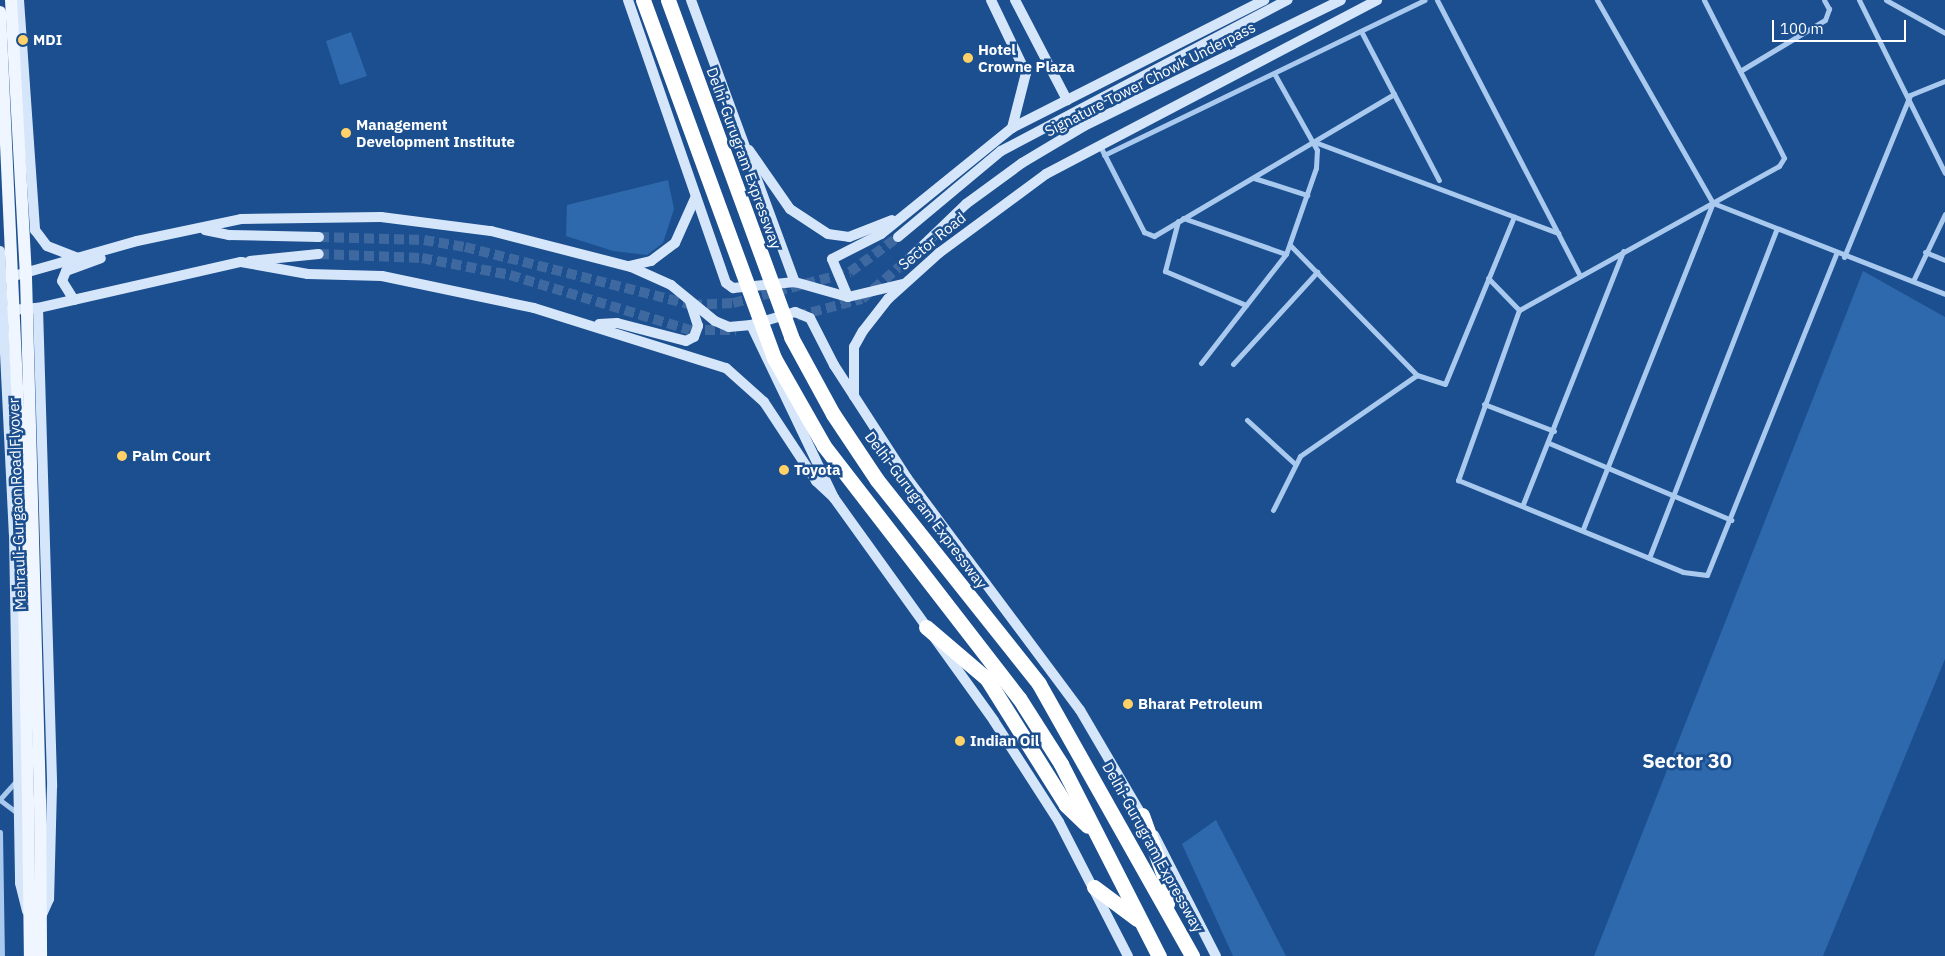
<!DOCTYPE html>
<html>
<head>
<meta charset="utf-8">
<style>
  body { margin:0 }
  #map { position:relative; width:1945px; height:956px; overflow:hidden; background:#1b4f8f; font-family:"IBM Plex Sans",sans-serif }
  div>[style] { position:absolute }
  .green>* { inset:0; background:#2e69ad }
  .secondary-tunnel>* { height:10px; margin-top:-5px; transform-origin:0; background:repeating-linear-gradient(90deg,#3d69a0 0 10px,transparent 0 15px) }
  .street>* { height:5px; margin:-2.5px; padding:0 2.5px; transform-origin:2.5px; border-radius:2.5px; background:#a9c9ee }
  .secondary>* { height:10px; margin:-5px; padding:0 5px; transform-origin:5px; border-radius:5px; background:#d6e6fa }
  .primary>* { height:12px; margin:-6px; padding:0 6px; transform-origin:6px; border-radius:6px; background:#f0f6ff }
  .highway>* { height:15px; margin:-7.5px; padding:0 7.5px; transform-origin:7.5px; border-radius:7.5px; background:#fff }
  .primary-bridge>* { height:12px; margin:-6px; padding:0 6px; transform-origin:6px; border-radius:6px; background:#f0f6ff }
  .highway-bridge>* { height:15px; margin:-7.5px; padding:0 7.5px; transform-origin:7.5px; border-radius:7.5px; background:#fff }
  .dots>* { width:14px; height:14px; translate:-50% -50%; box-sizing:border-box; border:2px solid #1b4f8f; border-radius:50% }
  span { translate:-50% -50%; white-space:nowrap; text-align:center; line-height:1.15; -webkit-text-stroke:5px #1b4f8f; paint-order:stroke }
  .poi-label { font-size:15px; color:#fff; font-weight:700 }
  .left { translate:0 -50%; text-align:left }
  .street-label { font-size:15px; color:#fff }
  .district-label { font-size:20px; color:#fff; font-weight:700 }
  .scale { position:absolute; left:1772px; top:20px; width:134px; height:22px; box-sizing:border-box; border:2px solid #fff; border-top:0; padding-left:6px; font-size:15px; line-height:18px; white-space:nowrap; color:#fff; -webkit-text-stroke:4px #1b4f8f; paint-order:stroke }
</style>
</head>
<body>
<div id="map">
  <div class="green">
    <div style="clip-path:polygon(351px 32px,367px 76px,340px 85px,326px 41px)"></div>
    <div style="clip-path:polygon(668px 180px,674px 209px,663px 243px,647px 255px,613px 251px,566px 236px,567px 205px)"></div>
    <div style="clip-path:polygon(1863px 271px,1945px 317px,1945px 659px,1823px 956px,1594px 956px)"></div>
    <div style="clip-path:polygon(1216px 820px,1286px 956px,1233px 956px,1182px 844px)"></div>
  </div>
  <div class="secondary-tunnel">
    <div style="left:319px;top:237px;width:105px;rotate:1.6deg"></div>
    <div style="left:424px;top:240px;width:42px;rotate:9.7deg"></div>
    <div style="left:465px;top:247px;width:234px;rotate:14.3deg"></div>
    <div style="left:692px;top:305px;width:41px;rotate:-2.8deg"></div>
    <div style="left:733px;top:303px;width:121px;rotate:-14.8deg"></div>
    <div style="left:850px;top:272px;width:59px;rotate:-36.1deg"></div>
    <div style="left:319px;top:254px;width:103px;rotate:2.2deg"></div>
    <div style="left:422px;top:258px;width:90px;rotate:10.9deg"></div>
    <div style="left:510px;top:275px;width:188px;rotate:17deg"></div>
    <div style="left:690px;top:330px;width:46px"></div>
    <div style="left:797px;top:316px;width:67px;rotate:-14.7deg"></div>
    <div style="left:862px;top:299px;width:66px;rotate:-40.7deg"></div>
  </div>
  <div class="street">
    <div style="left:1437px;top:0;width:311px;rotate:62.6deg"></div>
    <div style="left:1597px;top:0;width:234px;rotate:60.3deg"></div>
    <div style="left:1713px;top:203px;width:249px;rotate:21.4deg"></div>
    <div style="left:1704px;top:0;width:177px;rotate:63.1deg"></div>
    <div style="left:1784px;top:158px;width:9px;rotate:122deg"></div>
    <div style="left:1779px;top:166px;width:297px;rotate:151deg"></div>
    <div style="left:1519px;top:310px;width:181px;rotate:109.7deg"></div>
    <div style="left:1458px;top:480px;width:243px;rotate:22.2deg"></div>
    <div style="left:1683px;top:572px;width:24px;rotate:7deg"></div>
    <div style="left:1707px;top:575px;width:346px;rotate:-68.1deg"></div>
    <div style="left:1859px;top:0;width:193px;rotate:63.6deg"></div>
    <div style="left:1886px;top:0;width:68px;rotate:29.2deg"></div>
    <div style="left:1362px;top:33px;width:166px;rotate:62.4deg"></div>
    <div style="left:1740px;top:71px;width:99px;rotate:-31deg"></div>
    <div style="left:1825px;top:20px;width:12px;rotate:-70deg"></div>
    <div style="left:1829px;top:9px;width:10px;rotate:-119deg"></div>
    <div style="left:1312px;top:141px;width:263px;rotate:20.5deg"></div>
    <div style="left:1100px;top:146px;width:97px;rotate:62.9deg"></div>
    <div style="left:1144px;top:232px;width:11px;rotate:22deg"></div>
    <div style="left:1154px;top:236px;width:279px;rotate:-30.6deg"></div>
    <div style="left:1104px;top:155px;width:356px;rotate:-25.8deg"></div>
    <div style="left:1254px;top:178px;width:56px;rotate:17.8deg"></div>
    <div style="left:1183px;top:218px;width:109px;rotate:19.3deg"></div>
    <div style="left:1178px;top:221px;width:52px;rotate:104.6deg"></div>
    <div style="left:1165px;top:271px;width:88px;rotate:22.8deg"></div>
    <div style="left:1290px;top:245px;width:182px;rotate:45.7deg"></div>
    <div style="left:1417px;top:375px;width:29px;rotate:18deg"></div>
    <div style="left:1445px;top:384px;width:181px;rotate:-67.6deg"></div>
    <div style="left:1925px;top:252px;width:22px;rotate:22deg"></div>
    <div style="left:1844px;top:257px;width:175px;rotate:-67.8deg"></div>
    <div style="left:1910px;top:95px;width:38px;rotate:-22deg"></div>
    <div style="left:1488px;top:278px;width:45px;rotate:45.9deg"></div>
    <div style="left:1913px;top:281px;width:74px;rotate:-64.5deg"></div>
    <div style="left:1201px;top:363px;width:138px;rotate:-52.1deg"></div>
    <div style="left:1286px;top:254px;width:91px;rotate:-70.8deg"></div>
    <div style="left:1316px;top:168px;width:18px;rotate:-87deg"></div>
    <div style="left:1317px;top:150px;width:86px;rotate:-119.2deg"></div>
    <div style="left:1233px;top:364px;width:125px;rotate:-47.6deg"></div>
    <div style="left:1484px;top:404px;width:75px;rotate:21.1deg"></div>
    <div style="left:1247px;top:420px;width:64px;rotate:42.5deg"></div>
    <div style="left:1549px;top:443px;width:198px;rotate:22.9deg"></div>
    <div style="left:1523px;top:504px;width:272px;rotate:-68.4deg"></div>
    <div style="left:1273px;top:510px;width:60px;rotate:-63.4deg"></div>
    <div style="left:1300px;top:456px;width:142px;rotate:-34.7deg"></div>
    <div style="left:1583px;top:529px;width:351px;rotate:-68.3deg"></div>
    <div style="left:1649px;top:558px;width:351px;rotate:-68.8deg"></div>
    <div style="left:0;top:799px;width:24px;rotate:-48deg"></div>
    <div style="left:0;top:800px;width:20px;rotate:37deg"></div>
    <div style="left:0;top:832px;width:124px;rotate:89.1deg"></div>
  </div>
  <div class="secondary">
    <div style="left:19px;top:0;width:231px;rotate:86deg"></div>
    <div style="left:35px;top:230px;width:20px;rotate:53deg"></div>
    <div style="left:47px;top:246px;width:33px;rotate:21deg"></div>
    <div style="left:628px;top:0;width:299px;rotate:70.9deg"></div>
    <div style="left:726px;top:283px;width:9px;rotate:36deg"></div>
    <div style="left:733px;top:288px;width:62px;rotate:-5.5deg"></div>
    <div style="left:795px;top:282px;width:55px;rotate:15.8deg"></div>
    <div style="left:691px;top:0;width:301px;rotate:69.8deg"></div>
    <div style="left:991px;top:0;width:81px;rotate:64.4deg"></div>
    <div style="left:1026px;top:73px;width:57px;rotate:104.3deg"></div>
    <div style="left:1015px;top:0;width:113px;rotate:62.5deg"></div>
    <div style="left:749px;top:150px;width:72px;rotate:55.2deg"></div>
    <div style="left:790px;top:209px;width:45px;rotate:33.3deg"></div>
    <div style="left:828px;top:234px;width:21px;rotate:8deg"></div>
    <div style="left:849px;top:237px;width:46px;rotate:-21.6deg"></div>
    <div style="left:205px;top:230px;width:25px;rotate:12deg"></div>
    <div style="left:229px;top:235px;width:90px;rotate:1.3deg"></div>
    <div style="left:898px;top:237px;width:134px;rotate:-39.9deg"></div>
    <div style="left:1001px;top:151px;width:324px;rotate:-27.8deg"></div>
    <div style="left:0;top:251px;width:283px;rotate:87.2deg"></div>
    <div style="left:14px;top:534px;width:349px;rotate:89deg"></div>
    <div style="left:20px;top:883px;width:29px;rotate:76deg"></div>
    <div style="left:912px;top:256px;width:75px;rotate:-43.9deg"></div>
    <div style="left:966px;top:204px;width:69px;rotate:-36.2deg"></div>
    <div style="left:1022px;top:163px;width:72px;rotate:-30.8deg"></div>
    <div style="left:1084px;top:126px;width:286px;rotate:-26.1deg"></div>
    <div style="left:250px;top:261px;width:69px;rotate:-5.8deg"></div>
    <div style="left:629px;top:266px;width:23px;rotate:-13deg"></div>
    <div style="left:651px;top:261px;width:30px;rotate:-37deg"></div>
    <div style="left:675px;top:243px;width:51px;rotate:-65.9deg"></div>
    <div style="left:0;top:280px;width:142px;rotate:-15.9deg"></div>
    <div style="left:137px;top:241px;width:106px;rotate:-11.9deg"></div>
    <div style="left:241px;top:219px;width:140px;rotate:-0.8deg"></div>
    <div style="left:381px;top:217px;width:111px;rotate:7.3deg"></div>
    <div style="left:491px;top:231px;width:145px;rotate:14.4deg"></div>
    <div style="left:631px;top:267px;width:44px;rotate:24.2deg"></div>
    <div style="left:671px;top:285px;width:57px;rotate:39.3deg"></div>
    <div style="left:715px;top:321px;width:15px;rotate:23deg"></div>
    <div style="left:729px;top:327px;width:22px;rotate:-5deg"></div>
    <div style="left:848px;top:297px;width:41px;rotate:-112.8deg"></div>
    <div style="left:832px;top:259px;width:55px;rotate:-27deg"></div>
    <div style="left:881px;top:234px;width:169px;rotate:-39deg"></div>
    <div style="left:1012px;top:128px;width:283px;rotate:-26.9deg"></div>
    <div style="left:848px;top:297px;width:57px;rotate:-13.3deg"></div>
    <div style="left:74px;top:300px;width:22px;rotate:-122deg"></div>
    <div style="left:62px;top:281px;width:11px;rotate:-68deg"></div>
    <div style="left:66px;top:271px;width:37px;rotate:-20deg"></div>
    <div style="left:38px;top:308px;width:479px;rotate:88.3deg"></div>
    <div style="left:52px;top:787px;width:112px;rotate:91.5deg"></div>
    <div style="left:49px;top:899px;width:17px;rotate:114deg"></div>
    <div style="left:0;top:311px;width:38px;rotate:-5deg"></div>
    <div style="left:38px;top:308px;width:208px;rotate:-12.8deg"></div>
    <div style="left:241px;top:262px;width:68px;rotate:10.2deg"></div>
    <div style="left:308px;top:274px;width:74px;rotate:1.5deg"></div>
    <div style="left:382px;top:276px;width:155px;rotate:11.9deg"></div>
    <div style="left:534px;top:308px;width:201px;rotate:17.4deg"></div>
    <div style="left:726px;top:368px;width:51px;rotate:41.8deg"></div>
    <div style="left:764px;top:402px;width:95px;rotate:56.6deg"></div>
    <div style="left:816px;top:481px;width:25px;rotate:43deg"></div>
    <div style="left:834px;top:498px;width:274px;rotate:54.3deg"></div>
    <div style="left:994px;top:721px;width:120px;rotate:57.2deg"></div>
    <div style="left:1059px;top:822px;width:151px;rotate:62.8deg"></div>
    <div style="left:599px;top:324px;width:18px;rotate:-3deg"></div>
    <div style="left:617px;top:323px;width:71px;rotate:14.6deg"></div>
    <div style="left:686px;top:341px;width:9px;rotate:-27deg"></div>
    <div style="left:694px;top:337px;width:12px;rotate:-70deg"></div>
    <div style="left:698px;top:326px;width:25px;rotate:-108deg"></div>
    <div style="left:854px;top:396px;width:49px;rotate:-90deg"></div>
    <div style="left:854px;top:347px;width:18px;rotate:-61deg"></div>
    <div style="left:863px;top:331px;width:41px;rotate:-52deg"></div>
    <div style="left:888px;top:299px;width:69px;rotate:-42deg"></div>
    <div style="left:939px;top:253px;width:133px;rotate:-36.4deg"></div>
    <div style="left:1046px;top:174px;width:374px;rotate:-27.7deg"></div>
    <div style="left:834px;top:498px;width:192px;rotate:-115.6deg"></div>
    <div style="left:751px;top:325px;width:46px;rotate:-16.5deg"></div>
    <div style="left:795px;top:312px;width:16px;rotate:22deg"></div>
    <div style="left:810px;top:318px;width:53px;rotate:62.9deg"></div>
    <div style="left:834px;top:365px;width:135px;rotate:57.1deg"></div>
    <div style="left:907px;top:478px;width:289px;rotate:53.3deg"></div>
    <div style="left:1080px;top:710px;width:126px;rotate:59.6deg"></div>
    <div style="left:1154px;top:835px;width:136px;rotate:62.9deg"></div>
  </div>
  <div class="primary">
    <div style="left:28px;top:800px;width:156px;rotate:89.3deg"></div>
    <div style="left:40px;top:801px;width:155px;rotate:89.6deg"></div>
  </div>
  <div class="highway">
    <div style="left:926px;top:627px;width:80px;rotate:40.4deg"></div>
    <div style="left:987px;top:679px;width:149px;rotate:57.9deg"></div>
    <div style="left:1066px;top:805px;width:30px;rotate:44deg"></div>
    <div style="left:1039px;top:684px;width:312px;rotate:60.6deg"></div>
    <div style="left:1019px;top:698px;width:78px;rotate:57.5deg"></div>
    <div style="left:1061px;top:764px;width:216px;rotate:63deg"></div>
    <div style="left:1142px;top:815px;width:74px;rotate:70.3deg"></div>
    <div style="left:1167px;top:885px;width:19px;rotate:90deg"></div>
    <div style="left:1094px;top:887px;width:54px;rotate:36.7deg"></div>
  </div>
  <div class="primary-bridge">
    <div style="left:11px;top:0;width:277px;rotate:86.9deg"></div>
    <div style="left:26px;top:277px;width:524px;rotate:88.47deg"></div>
    <div style="left:0;top:12px;width:478px;rotate:87.4deg"></div>
    <div style="left:22px;top:489px;width:311px;rotate:88.9deg"></div>
  </div>
  <div class="highway-bridge">
    <div style="left:643px;top:0;width:381px;rotate:69.9deg"></div>
    <div style="left:774px;top:358px;width:101px;rotate:60.4deg"></div>
    <div style="left:824px;top:446px;width:319px;rotate:52.3deg"></div>
    <div style="left:668px;top:0;width:359px;rotate:69.9deg"></div>
    <div style="left:791px;top:337px;width:88px;rotate:61.4deg"></div>
    <div style="left:833px;top:414px;width:79px;rotate:56.3deg"></div>
    <div style="left:877px;top:480px;width:260px;rotate:51.5deg"></div>
  </div>
  <div class="dots">
    <div style="left:23px;top:40px;background:#ffd166"></div>
    <div style="left:968px;top:58px;background:#ffd166"></div>
    <div style="left:346px;top:133px;background:#ffd166"></div>
    <div style="left:122px;top:456px;background:#ffd166"></div>
    <div style="left:784px;top:470px;background:#ffd166"></div>
    <div style="left:1128px;top:704px;background:#ffd166"></div>
    <div style="left:960px;top:741px;background:#ffd166"></div>
  </div>
  <div class="poi-label">
    <span class="left" style="left:33px;top:40px">MDI</span>
    <span class="left" style="left:978px;top:58px">Hotel<br>Crowne Plaza</span>
    <span class="left" style="left:356px;top:133px">Management<br>Development Institute</span>
    <span class="left" style="left:132px;top:456px">Palm Court</span>
    <span class="left" style="left:794px;top:470px">Toyota</span>
    <span class="left" style="left:1138px;top:704px">Bharat Petroleum</span>
    <span class="left" style="left:970px;top:741px">Indian Oil</span>
  </div>
  <div class="street-label">
    <span style="left:1150px;top:79px;rotate:-27deg">Signature Tower Chowk Underpass</span>
    <span style="left:744px;top:158px;rotate:70deg">Delhi-Gurugram Expressway</span>
    <span style="left:932px;top:241px;rotate:-39deg">Sector Road</span>
    <span style="left:17px;top:504px;rotate:-92deg">Mehrauli-Gurgaon Road Flyover</span>
    <span style="left:926px;top:510px;rotate:53deg">Delhi-Gurugram Expressway</span>
    <span style="left:1153px;top:847px;rotate:61deg">Delhi-Gurugram Expressway</span>
  </div>
  <div class="district-label">
    <span style="left:1687px;top:760px">Sector 30</span>
  </div>
  <div class="scale">100 m</div>
</div>
</body>
</html>
